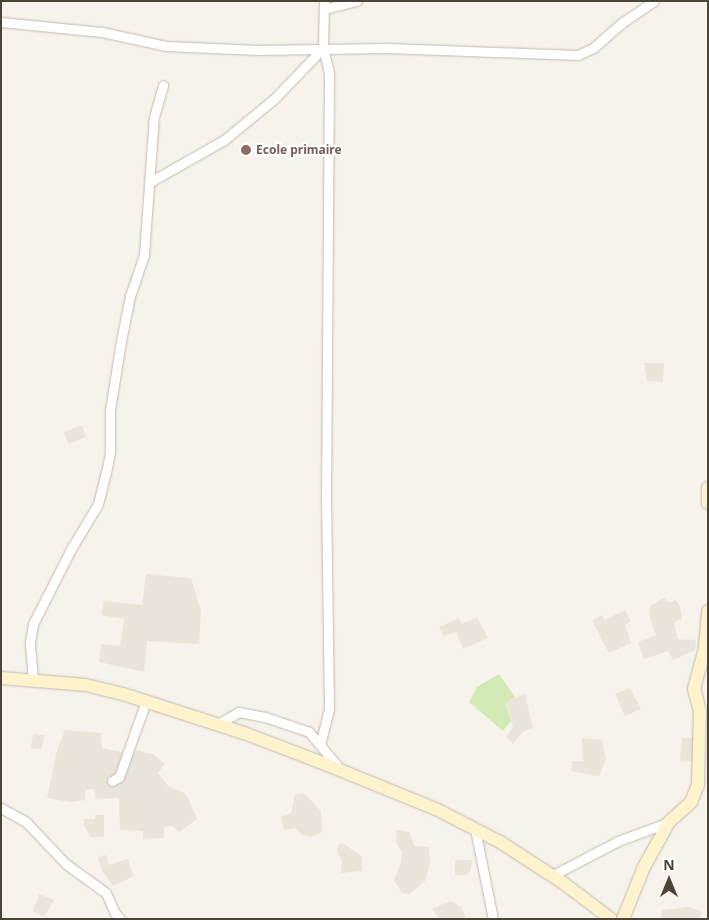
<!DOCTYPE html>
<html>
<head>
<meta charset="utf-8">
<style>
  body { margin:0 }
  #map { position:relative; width:709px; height:920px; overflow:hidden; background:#f6f3ec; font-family:"Noto Sans",sans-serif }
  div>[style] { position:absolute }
  .residential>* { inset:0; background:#eae5da }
  .green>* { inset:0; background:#d2eab5 }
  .roads { filter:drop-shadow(0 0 1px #c2bbae) drop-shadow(0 0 1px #c2bbae) }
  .street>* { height:9px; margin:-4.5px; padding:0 4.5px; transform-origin:4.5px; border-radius:4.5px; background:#fff }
  .secondary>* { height:12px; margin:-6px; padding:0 6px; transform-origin:6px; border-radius:6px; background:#fff3cd }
  .dots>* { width:14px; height:14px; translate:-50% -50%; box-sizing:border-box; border:2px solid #fff; border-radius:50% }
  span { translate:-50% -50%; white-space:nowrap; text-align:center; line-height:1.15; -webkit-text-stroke:4.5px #fff; paint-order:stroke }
  .education-label { font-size:12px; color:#785e54; font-weight:700 }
  .left { translate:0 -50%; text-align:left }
  .frame { position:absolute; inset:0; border:2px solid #4b4439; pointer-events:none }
  .north { position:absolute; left:644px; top:855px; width:50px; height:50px; -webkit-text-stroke:4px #fff; paint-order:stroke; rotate:0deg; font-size:14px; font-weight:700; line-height:20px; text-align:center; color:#4b4439 }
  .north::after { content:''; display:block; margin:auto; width:18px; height:22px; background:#4b4439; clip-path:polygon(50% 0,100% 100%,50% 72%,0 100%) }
</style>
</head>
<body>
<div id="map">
  <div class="residential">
    <div style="clip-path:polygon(644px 363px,664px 363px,663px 382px,647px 381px)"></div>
    <div style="clip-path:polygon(82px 425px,86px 437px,68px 444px,64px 432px)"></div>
    <div style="clip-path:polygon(146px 574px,191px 578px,201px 611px,199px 644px,147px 641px,144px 672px,99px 662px,101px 644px,120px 646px,124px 619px,101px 615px,104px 601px,142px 605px)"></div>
    <div style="clip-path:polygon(664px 598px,670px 603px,675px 600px,680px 606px,682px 619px,674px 623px,678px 639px,696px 640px,695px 650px,673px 660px,668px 651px,644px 659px,638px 642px,656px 635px,649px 616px,650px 606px)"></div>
    <div style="clip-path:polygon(625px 610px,631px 622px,625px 625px,631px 643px,609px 653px,592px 621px,602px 615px,605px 620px)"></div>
    <div style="clip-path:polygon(477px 617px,488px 638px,463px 649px,456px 632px,444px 636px,439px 627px,459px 618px,462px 624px)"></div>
    <div style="clip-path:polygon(630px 688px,641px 709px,625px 716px,615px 694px)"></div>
    <div style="clip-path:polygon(525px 694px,533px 728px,524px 731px,513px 744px,506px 737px,513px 727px,505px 702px)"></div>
    <div style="clip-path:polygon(65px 730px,101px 733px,102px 748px,125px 753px,139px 751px,153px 754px,165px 764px,158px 773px,168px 786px,186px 794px,197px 819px,179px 832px,171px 825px,164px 828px,164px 838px,143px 839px,143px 831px,120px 830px,119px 798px,96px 799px,94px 789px,86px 790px,85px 800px,70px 802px,47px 798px,57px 750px)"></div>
    <div style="clip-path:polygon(33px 734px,45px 735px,41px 749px,31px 748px)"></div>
    <div style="clip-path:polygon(582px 738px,602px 740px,606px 759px,599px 776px,571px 771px,572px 761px,583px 761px)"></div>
    <div style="clip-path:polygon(682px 738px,698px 738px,697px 762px,680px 761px)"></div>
    <div style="clip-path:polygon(304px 793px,321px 811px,322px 832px,312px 837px,302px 835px,295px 828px,284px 830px,281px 817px,291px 813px,295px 795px)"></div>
    <div style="clip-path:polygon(95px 815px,104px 815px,104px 837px,91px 837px,84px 826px,84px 819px,95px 819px)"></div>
    <div style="clip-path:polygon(397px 830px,409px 832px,414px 846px,429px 847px,430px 864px,425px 881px,409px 894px,402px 893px,394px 880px,401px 863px,402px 852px,396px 842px)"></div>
    <div style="clip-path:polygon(343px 843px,362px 857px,362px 871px,341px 873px,342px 861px,337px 850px,339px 844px)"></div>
    <div style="clip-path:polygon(106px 855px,109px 865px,128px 859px,134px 876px,113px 886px,102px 870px,98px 857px)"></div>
    <div style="clip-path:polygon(455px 860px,472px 860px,471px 870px,467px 875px,455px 875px)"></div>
    <div style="clip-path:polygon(39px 894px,54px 900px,44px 917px,33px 911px)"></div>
    <div style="clip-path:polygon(450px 901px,462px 907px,466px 919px,440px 919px,432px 909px)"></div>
    <div style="clip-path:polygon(689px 907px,702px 912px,699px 919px,660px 919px,662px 910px)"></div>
  </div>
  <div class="green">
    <div style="clip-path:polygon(499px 674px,515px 697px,505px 703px,511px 721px,503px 731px,469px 702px,477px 687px)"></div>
  </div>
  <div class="roads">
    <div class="street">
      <div style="left:324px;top:9px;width:34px;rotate:-14deg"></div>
      <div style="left:1px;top:22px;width:101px;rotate:5.7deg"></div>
      <div style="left:102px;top:32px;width:66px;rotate:12.3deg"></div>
      <div style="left:166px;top:46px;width:92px;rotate:2.5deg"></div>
      <div style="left:258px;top:50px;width:129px;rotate:-0.9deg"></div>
      <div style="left:387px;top:48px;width:191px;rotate:2.1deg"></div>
      <div style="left:578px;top:55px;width:17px;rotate:-25deg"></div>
      <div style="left:593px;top:48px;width:40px;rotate:-41deg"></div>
      <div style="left:623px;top:22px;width:37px;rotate:-34deg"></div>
      <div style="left:150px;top:182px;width:85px;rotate:-29.6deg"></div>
      <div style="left:224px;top:140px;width:65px;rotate:-39.4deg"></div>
      <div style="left:274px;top:99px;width:71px;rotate:-46.1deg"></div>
      <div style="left:33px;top:679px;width:36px;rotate:-95deg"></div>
      <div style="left:30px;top:643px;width:19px;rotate:-81deg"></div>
      <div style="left:33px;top:624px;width:84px;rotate:-63.1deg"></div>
      <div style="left:71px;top:549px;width:52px;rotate:-59deg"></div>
      <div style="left:98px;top:504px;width:32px;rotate:-76deg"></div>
      <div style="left:106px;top:473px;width:21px;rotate:-79deg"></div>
      <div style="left:110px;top:452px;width:42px;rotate:-90deg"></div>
      <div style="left:110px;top:410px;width:70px;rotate:-80.9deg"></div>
      <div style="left:121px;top:341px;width:46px;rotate:-78.7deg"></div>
      <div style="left:130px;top:296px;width:43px;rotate:-71.1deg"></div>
      <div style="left:144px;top:255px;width:138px;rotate:-85.9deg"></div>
      <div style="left:154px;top:117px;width:33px;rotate:-74deg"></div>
      <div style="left:218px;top:724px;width:24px;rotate:-30deg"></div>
      <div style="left:239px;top:712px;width:26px;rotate:11deg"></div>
      <div style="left:265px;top:717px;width:46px;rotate:18.8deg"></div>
      <div style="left:309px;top:732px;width:48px;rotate:50deg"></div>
      <div style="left:320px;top:745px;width:37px;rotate:-76deg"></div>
      <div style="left:329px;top:709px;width:206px;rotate:-90.8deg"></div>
      <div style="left:326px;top:503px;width:430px;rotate:-89.6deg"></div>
      <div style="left:329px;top:73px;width:26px;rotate:-103deg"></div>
      <div style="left:323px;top:48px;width:47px;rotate:-88.8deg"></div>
      <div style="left:112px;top:781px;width:8px;rotate:-30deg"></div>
      <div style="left:119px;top:777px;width:81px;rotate:-70.4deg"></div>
      <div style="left:1px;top:808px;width:29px;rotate:29deg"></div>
      <div style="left:26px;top:822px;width:58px;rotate:46.4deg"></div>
      <div style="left:66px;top:864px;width:49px;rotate:35.9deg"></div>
      <div style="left:106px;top:893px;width:22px;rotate:66deg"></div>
      <div style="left:115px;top:913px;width:8px;rotate:50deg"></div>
      <div style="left:475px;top:829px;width:92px;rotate:78.7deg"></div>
      <div style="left:553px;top:875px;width:73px;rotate:-27.6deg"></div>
      <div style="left:618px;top:841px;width:54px;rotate:-20.4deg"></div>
    </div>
    <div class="secondary">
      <div style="left:708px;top:488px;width:15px;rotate:90deg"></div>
      <div style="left:1px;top:678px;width:85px;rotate:4.7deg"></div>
      <div style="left:86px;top:685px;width:38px;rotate:14deg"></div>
      <div style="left:123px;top:694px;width:127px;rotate:17.9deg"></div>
      <div style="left:244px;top:733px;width:81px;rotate:20.9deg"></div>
      <div style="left:320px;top:762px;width:125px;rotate:22.1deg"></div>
      <div style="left:436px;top:809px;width:72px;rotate:27.3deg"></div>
      <div style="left:500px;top:842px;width:74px;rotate:32.8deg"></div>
      <div style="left:562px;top:882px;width:61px;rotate:37.1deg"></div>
      <div style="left:623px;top:919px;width:56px;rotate:-68deg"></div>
      <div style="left:644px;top:867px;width:51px;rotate:-60.9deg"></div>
      <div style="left:669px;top:822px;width:30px;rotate:-42deg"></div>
      <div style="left:691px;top:802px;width:18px;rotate:-68deg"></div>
      <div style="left:698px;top:785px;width:74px;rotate:-88.5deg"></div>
      <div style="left:700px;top:711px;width:23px;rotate:-105deg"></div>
      <div style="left:694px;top:689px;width:42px;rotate:-75deg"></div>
      <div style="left:705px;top:648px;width:37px;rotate:-85deg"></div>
    </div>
  </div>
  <div class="dots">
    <div style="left:246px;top:150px;background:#8d6e63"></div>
  </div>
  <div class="education-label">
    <span class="left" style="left:256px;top:150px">Ecole primaire</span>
  </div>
  <div class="frame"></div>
  <div class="north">N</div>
</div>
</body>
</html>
